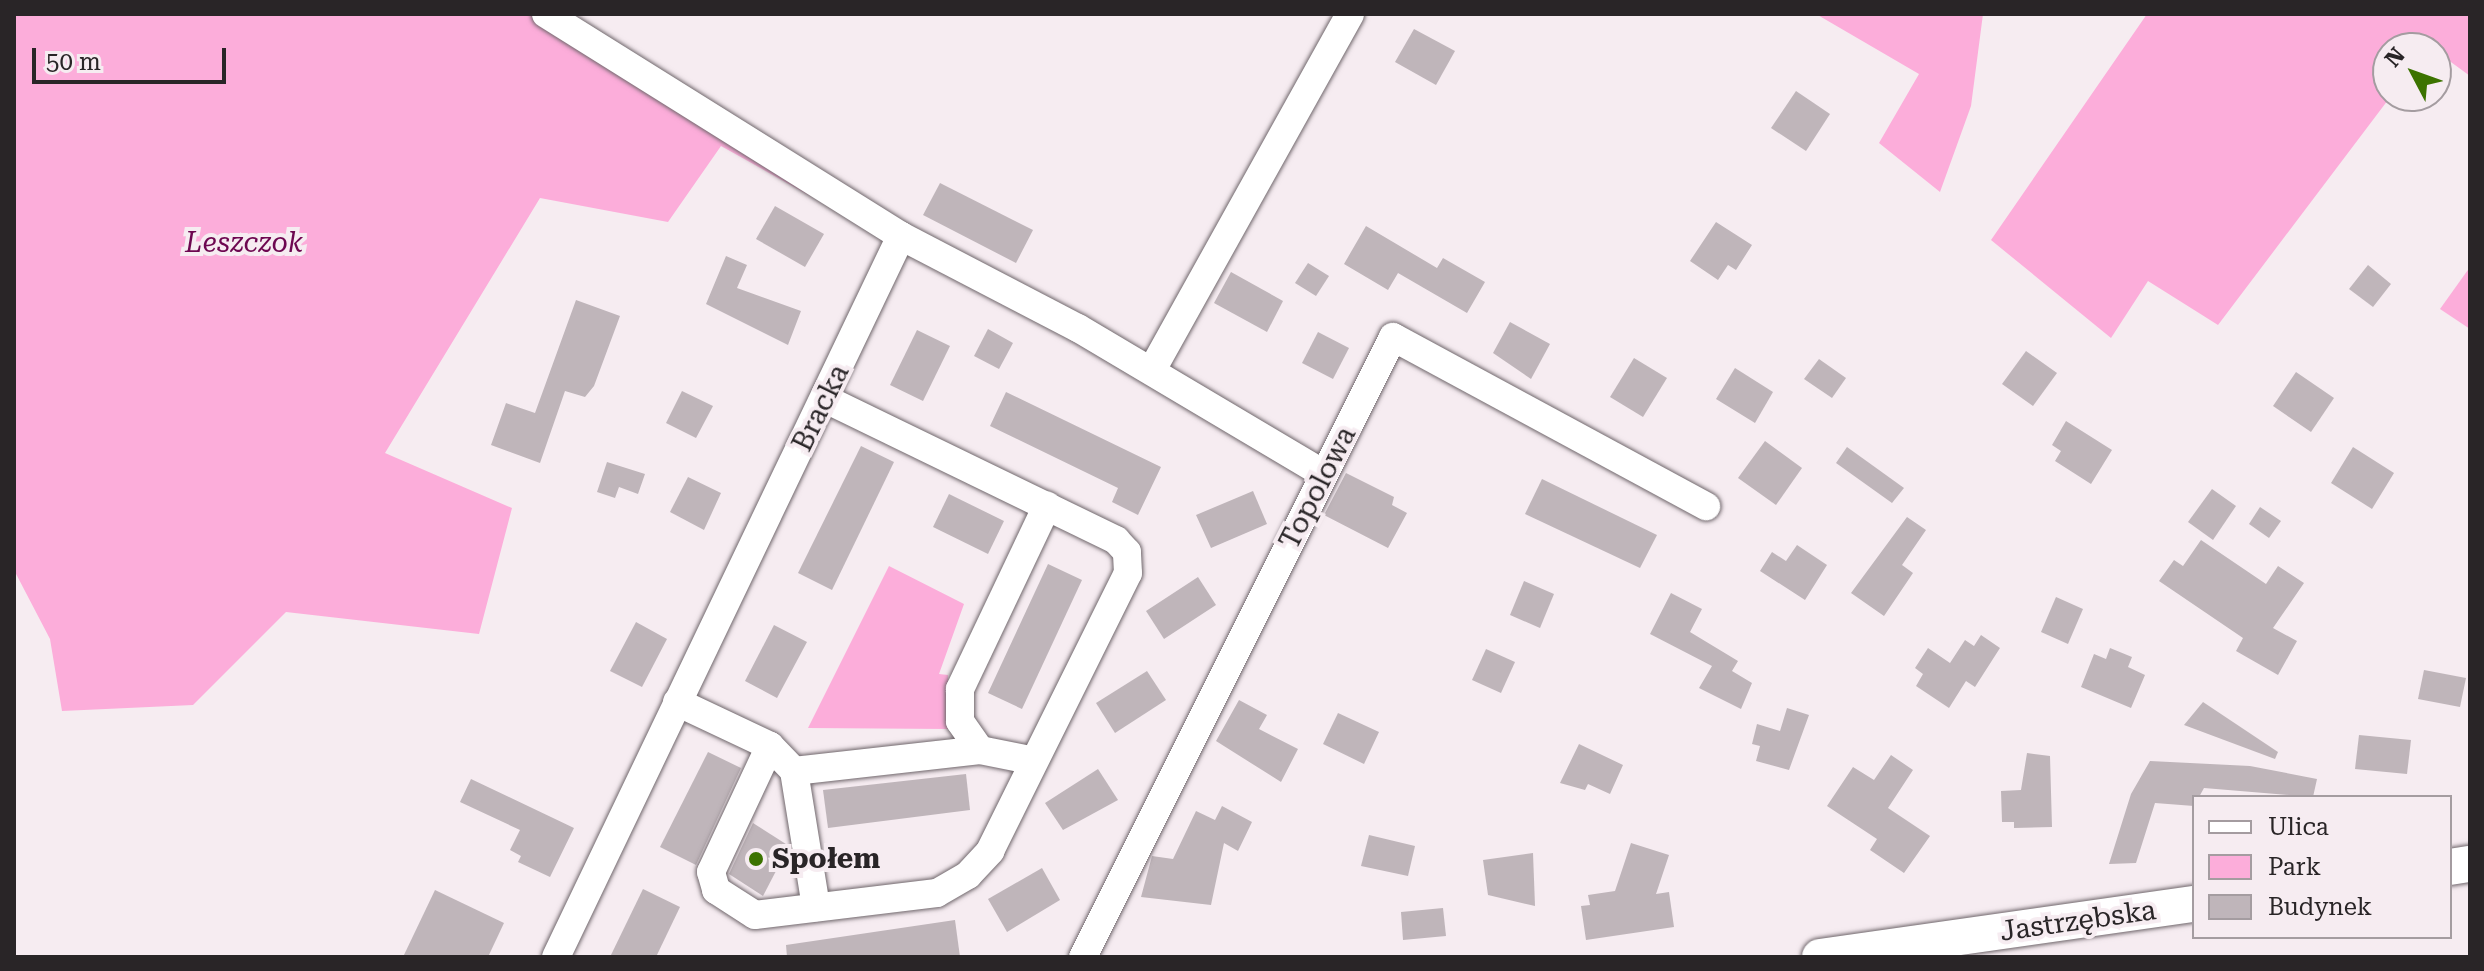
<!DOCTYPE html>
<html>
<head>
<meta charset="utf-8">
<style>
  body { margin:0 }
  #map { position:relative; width:2484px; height:971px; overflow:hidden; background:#f6ecf1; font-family:"Roboto Serif",serif }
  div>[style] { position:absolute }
  .green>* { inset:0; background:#fcadda }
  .building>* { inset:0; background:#bfb5ba }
  .roads { filter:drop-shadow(0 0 2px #70676c) drop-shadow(0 0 2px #70676c) }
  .minor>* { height:28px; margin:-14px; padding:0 14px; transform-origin:14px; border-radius:14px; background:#fff }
  .major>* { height:36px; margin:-18px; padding:0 18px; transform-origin:18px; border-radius:18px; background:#fff }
  .dots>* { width:22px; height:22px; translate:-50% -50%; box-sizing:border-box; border:4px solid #f6ecf1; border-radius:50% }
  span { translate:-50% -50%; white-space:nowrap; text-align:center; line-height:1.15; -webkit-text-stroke:8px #f6ecf1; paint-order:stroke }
  .park-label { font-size:28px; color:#6d0750; font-style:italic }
  .street-label { font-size:28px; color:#292527 }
  .poi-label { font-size:28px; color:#292527; font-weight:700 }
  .left { translate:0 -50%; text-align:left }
  .frame { position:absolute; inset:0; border:16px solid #292527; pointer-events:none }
  .legend { position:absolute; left:2192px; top:795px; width:260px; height:144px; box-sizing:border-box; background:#f6ecf1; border:2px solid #a49ca0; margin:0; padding:10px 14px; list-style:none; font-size:24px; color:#292527 }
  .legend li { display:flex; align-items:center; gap:16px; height:40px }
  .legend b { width:40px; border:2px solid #a49ca0 }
  .north { position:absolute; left:2372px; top:32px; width:80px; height:80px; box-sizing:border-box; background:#f6ecf1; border:2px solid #a49ca0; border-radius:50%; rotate:311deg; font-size:22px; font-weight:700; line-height:32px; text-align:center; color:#292527 }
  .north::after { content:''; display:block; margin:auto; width:28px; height:36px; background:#3c7300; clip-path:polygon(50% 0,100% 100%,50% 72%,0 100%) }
  .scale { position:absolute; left:32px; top:48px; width:194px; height:36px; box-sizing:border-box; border:4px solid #292527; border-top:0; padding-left:10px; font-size:24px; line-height:28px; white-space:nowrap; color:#292527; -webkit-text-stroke:6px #f6ecf1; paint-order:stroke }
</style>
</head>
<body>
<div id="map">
  <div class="green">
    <div style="clip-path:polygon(14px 14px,569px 14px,812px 197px,721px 146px,668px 222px,540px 198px,385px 453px,512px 508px,479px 634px,286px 612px,193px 705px,62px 711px,50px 639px,14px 570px)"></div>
    <div style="clip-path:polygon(1816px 14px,1983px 14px,1971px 106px,1940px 192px,1879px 143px,1919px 74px)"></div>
    <div style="clip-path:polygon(2147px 14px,2470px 14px,2470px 76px,2429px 46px,2388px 48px,2391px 96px,2218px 325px,2148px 281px,2111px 338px,1991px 240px)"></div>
    <div style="clip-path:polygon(2470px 267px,2470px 329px,2440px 309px)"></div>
    <div style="clip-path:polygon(889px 566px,964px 604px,939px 674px,948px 675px,949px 729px,808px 728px)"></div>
  </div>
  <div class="building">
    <div style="clip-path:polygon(1414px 29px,1455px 51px,1436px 85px,1395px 62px)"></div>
    <div style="clip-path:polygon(1796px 91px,1830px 114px,1806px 151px,1771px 128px)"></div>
    <div style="clip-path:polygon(940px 183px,1033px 230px,1016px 263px,923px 215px)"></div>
    <div style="clip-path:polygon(775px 206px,824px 234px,805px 267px,756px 239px)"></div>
    <div style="clip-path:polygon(1716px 222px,1752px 245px,1736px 270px,1728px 265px,1718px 280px,1690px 261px)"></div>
    <div style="clip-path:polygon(1366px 226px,1437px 268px,1443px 258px,1485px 282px,1467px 313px,1398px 273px,1388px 290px,1344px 264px)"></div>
    <div style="clip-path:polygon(726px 256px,747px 265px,737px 288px,801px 311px,788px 345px,706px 304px)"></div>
    <div style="clip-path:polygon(1308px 263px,1329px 276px,1316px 296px,1295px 283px)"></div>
    <div style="clip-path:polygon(2368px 265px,2391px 284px,2373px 307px,2349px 289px)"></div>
    <div style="clip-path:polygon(1231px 272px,1283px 301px,1267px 332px,1214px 303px)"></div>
    <div style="clip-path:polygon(576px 300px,620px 316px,594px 386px,585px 397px,565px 391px,540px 463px,491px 445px,506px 403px,535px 413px)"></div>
    <div style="clip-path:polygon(1510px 322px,1550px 344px,1531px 379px,1493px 353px)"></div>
    <div style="clip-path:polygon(988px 329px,1013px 343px,999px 369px,974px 356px)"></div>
    <div style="clip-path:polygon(917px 330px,950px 346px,923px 401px,890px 385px)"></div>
    <div style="clip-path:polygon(1318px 332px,1349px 348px,1333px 379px,1302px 363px)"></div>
    <div style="clip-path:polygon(2026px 351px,2057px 373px,2033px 406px,2002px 384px)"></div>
    <div style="clip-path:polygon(1634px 358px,1667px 378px,1643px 417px,1610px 397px)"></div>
    <div style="clip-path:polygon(1819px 359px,1846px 378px,1832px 398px,1804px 379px)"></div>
    <div style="clip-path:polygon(1735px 368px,1773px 392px,1755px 423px,1716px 399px)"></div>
    <div style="clip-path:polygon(2296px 372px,2334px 398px,2311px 432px,2273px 406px)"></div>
    <div style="clip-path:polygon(682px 391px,713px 406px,696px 438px,666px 423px)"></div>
    <div style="clip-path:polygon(1006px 392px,1161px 467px,1138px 515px,1112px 502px,1118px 488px,990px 426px)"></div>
    <div style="clip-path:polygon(2066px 421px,2112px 450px,2091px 484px,2055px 461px,2061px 451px,2052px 445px)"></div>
    <div style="clip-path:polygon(1765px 441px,1802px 468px,1776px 505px,1738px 478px)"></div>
    <div style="clip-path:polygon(861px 446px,894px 462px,832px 590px,798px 573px)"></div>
    <div style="clip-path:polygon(1847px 447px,1904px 488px,1892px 503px,1836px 463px)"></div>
    <div style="clip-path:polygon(2353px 447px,2394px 473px,2372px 509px,2331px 483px)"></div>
    <div style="clip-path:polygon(607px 462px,645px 474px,638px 494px,619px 487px,615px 498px,597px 492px)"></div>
    <div style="clip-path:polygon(1346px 473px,1394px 497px,1392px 505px,1407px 513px,1388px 548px,1324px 515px)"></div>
    <div style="clip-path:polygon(688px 477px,721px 493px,704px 530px,670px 512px)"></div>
    <div style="clip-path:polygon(1542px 479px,1657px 535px,1640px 568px,1525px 514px)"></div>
    <div style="clip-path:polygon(2212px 489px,2236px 506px,2213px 540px,2188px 522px)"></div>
    <div style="clip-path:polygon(1253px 491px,1267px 524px,1211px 548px,1196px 515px)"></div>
    <div style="clip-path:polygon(949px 494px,1004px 521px,988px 554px,933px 527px)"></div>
    <div style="clip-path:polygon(2260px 507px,2281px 521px,2269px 538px,2249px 524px)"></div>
    <div style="clip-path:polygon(1907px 517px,1926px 530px,1902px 565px,1913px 573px,1884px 616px,1851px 593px)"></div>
    <div style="clip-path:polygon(2201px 540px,2266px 584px,2278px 566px,2304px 583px,2273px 628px,2297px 641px,2278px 675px,2236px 651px,2243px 638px,2159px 581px,2174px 560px,2183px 566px)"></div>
    <div style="clip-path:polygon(1797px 545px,1827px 565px,1805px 600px,1760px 571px,1772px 552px,1786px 561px)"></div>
    <div style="clip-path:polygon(1048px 564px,1082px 580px,1022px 709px,988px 693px)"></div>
    <div style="clip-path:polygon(1198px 577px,1216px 605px,1164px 639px,1146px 611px)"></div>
    <div style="clip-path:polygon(1524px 581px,1554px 594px,1540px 628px,1510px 615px)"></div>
    <div style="clip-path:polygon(1671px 593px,1702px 609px,1690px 632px,1738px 661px,1732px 671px,1752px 683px,1741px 709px,1699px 688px,1712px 666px,1650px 634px)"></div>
    <div style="clip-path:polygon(2056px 597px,2083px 609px,2068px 644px,2041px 632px)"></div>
    <div style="clip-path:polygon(636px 622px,667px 639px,642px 687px,610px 671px)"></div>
    <div style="clip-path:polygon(774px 625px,807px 642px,777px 698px,745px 681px)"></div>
    <div style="clip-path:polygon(1981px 635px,2000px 648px,1975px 687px,1966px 681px,1949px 708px,1916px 686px,1923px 674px,1915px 668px,1928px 648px,1950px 663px,1965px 640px,1974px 646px)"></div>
    <div style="clip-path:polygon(2110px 648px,2132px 657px,2128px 667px,2145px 675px,2131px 708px,2081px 687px,2094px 654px,2106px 659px)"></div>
    <div style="clip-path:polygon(1486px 649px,1515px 662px,1501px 693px,1472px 680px)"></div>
    <div style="clip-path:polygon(2424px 670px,2466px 678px,2460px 707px,2418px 699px)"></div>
    <div style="clip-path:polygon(1147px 671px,1166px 700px,1115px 733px,1096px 703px)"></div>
    <div style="clip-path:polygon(1239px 700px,1267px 715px,1259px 729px,1298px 749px,1281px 782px,1216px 741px)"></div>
    <div style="clip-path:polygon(2203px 702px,2278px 752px,2275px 759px,2184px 725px)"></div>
    <div style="clip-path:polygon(1787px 708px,1809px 715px,1789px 770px,1756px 761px,1760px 746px,1752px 744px,1757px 724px,1780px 731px)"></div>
    <div style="clip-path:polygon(1338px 713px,1379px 732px,1364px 764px,1323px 744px)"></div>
    <div style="clip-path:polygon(2359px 735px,2411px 740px,2407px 774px,2355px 769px)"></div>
    <div style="clip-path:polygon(1579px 744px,1623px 765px,1610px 794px,1588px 784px,1585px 790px,1560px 783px)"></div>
    <div style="clip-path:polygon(708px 752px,741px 768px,696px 865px,660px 847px)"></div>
    <div style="clip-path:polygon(2027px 753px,2050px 756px,2052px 827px,2014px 828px,2014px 822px,2002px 822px,2001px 791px,2021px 790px)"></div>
    <div style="clip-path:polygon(1891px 755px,1913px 770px,1888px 808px,1930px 836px,1904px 873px,1870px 850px,1877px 839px,1827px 806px,1853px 767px,1874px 780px)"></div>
    <div style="clip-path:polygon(2150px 761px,2250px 766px,2317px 779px,2313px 797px,2204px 788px,2194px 806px,2155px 803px,2136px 863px,2109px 864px,2131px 794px)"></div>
    <div style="clip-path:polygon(1098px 769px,1118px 800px,1063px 830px,1045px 803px)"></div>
    <div style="clip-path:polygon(966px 774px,970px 810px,828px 828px,823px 790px)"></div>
    <div style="clip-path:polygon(471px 779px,574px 828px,550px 877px,518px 862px,521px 856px,510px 850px,520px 830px,460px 802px)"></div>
    <div style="clip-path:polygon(1222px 806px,1252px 822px,1238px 851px,1224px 843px,1211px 905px,1141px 897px,1152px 856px,1173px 859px,1196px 811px,1215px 820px)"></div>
    <div style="clip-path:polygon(753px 823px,789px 846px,763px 896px,729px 874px)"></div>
    <div style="clip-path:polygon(1369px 835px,1415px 846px,1408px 876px,1361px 866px)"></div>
    <div style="clip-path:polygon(1631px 843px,1669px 855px,1656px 894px,1669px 892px,1674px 927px,1586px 940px,1581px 906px,1590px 905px,1588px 895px,1615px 891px)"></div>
    <div style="clip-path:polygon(1533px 853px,1535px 906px,1488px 895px,1483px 860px)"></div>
    <div style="clip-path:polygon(1042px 868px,1060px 900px,1007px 932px,988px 899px)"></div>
    <div style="clip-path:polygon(643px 889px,680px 907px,656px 957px,610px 957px)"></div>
    <div style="clip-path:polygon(435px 890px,504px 923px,488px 957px,403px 957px)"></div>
    <div style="clip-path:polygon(1443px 908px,1446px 936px,1403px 940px,1401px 912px)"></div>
    <div style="clip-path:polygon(955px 920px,960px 957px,787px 957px,786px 945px)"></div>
  </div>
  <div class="roads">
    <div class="minor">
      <div style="left:546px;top:14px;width:419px;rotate:32deg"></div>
      <div style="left:901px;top:236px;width:799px;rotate:115.57deg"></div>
      <div style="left:901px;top:236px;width:199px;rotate:27.5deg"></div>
      <div style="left:1078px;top:328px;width:286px;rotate:30.7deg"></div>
      <div style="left:1152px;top:370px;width:407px;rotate:-60.9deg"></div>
      <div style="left:677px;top:702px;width:103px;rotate:25.3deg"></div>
      <div style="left:770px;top:746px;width:35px;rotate:46deg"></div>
      <div style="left:794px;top:771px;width:138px;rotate:80.8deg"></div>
      <div style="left:770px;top:746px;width:139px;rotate:115.1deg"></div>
      <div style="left:711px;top:872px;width:19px;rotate:74deg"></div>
      <div style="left:716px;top:890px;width:46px;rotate:32.7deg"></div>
      <div style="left:755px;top:915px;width:183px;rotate:-6.9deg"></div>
      <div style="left:937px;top:893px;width:36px;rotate:-30deg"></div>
      <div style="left:968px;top:875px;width:33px;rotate:-47deg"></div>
      <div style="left:990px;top:851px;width:310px;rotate:-63.6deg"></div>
      <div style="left:1128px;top:573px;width:21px;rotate:-93deg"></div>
      <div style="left:1127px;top:552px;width:16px;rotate:-133deg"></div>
      <div style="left:1116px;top:540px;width:322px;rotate:-154.1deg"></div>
      <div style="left:980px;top:750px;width:35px;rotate:-125deg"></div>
      <div style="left:960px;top:721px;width:32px;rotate:-90deg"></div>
      <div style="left:960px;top:689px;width:203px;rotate:-64.6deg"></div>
      <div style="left:794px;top:771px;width:187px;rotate:-6.4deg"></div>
      <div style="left:980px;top:750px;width:51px;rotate:11.3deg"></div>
      <div style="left:1083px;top:957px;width:693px;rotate:-63.43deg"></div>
      <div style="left:1393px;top:337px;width:356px;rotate:28.4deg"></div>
    </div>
    <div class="major">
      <div style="left:2450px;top:867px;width:20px;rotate:-9deg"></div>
      <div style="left:1820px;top:957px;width:378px;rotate:-8.1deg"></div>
    </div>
  </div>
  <div class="dots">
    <div style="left:756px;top:859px;background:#3c7300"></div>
  </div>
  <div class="park-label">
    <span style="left:244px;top:243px">Leszczok</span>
  </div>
  <div class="street-label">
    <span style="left:821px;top:408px;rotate:-64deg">Bracka</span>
    <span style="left:1318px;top:488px;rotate:-63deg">Topolowa</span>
    <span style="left:2078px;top:921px;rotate:-8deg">Jastrzębska</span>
  </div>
  <div class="poi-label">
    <span class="left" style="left:772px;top:859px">Społem</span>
  </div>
  <div class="frame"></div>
  <ul class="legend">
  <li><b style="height:10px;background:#fff"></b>Ulica</li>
  <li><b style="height:22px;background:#fcadda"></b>Park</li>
  <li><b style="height:22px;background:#bfb5ba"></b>Budynek</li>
  </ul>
  <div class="north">N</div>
  <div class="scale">50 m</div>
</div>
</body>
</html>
